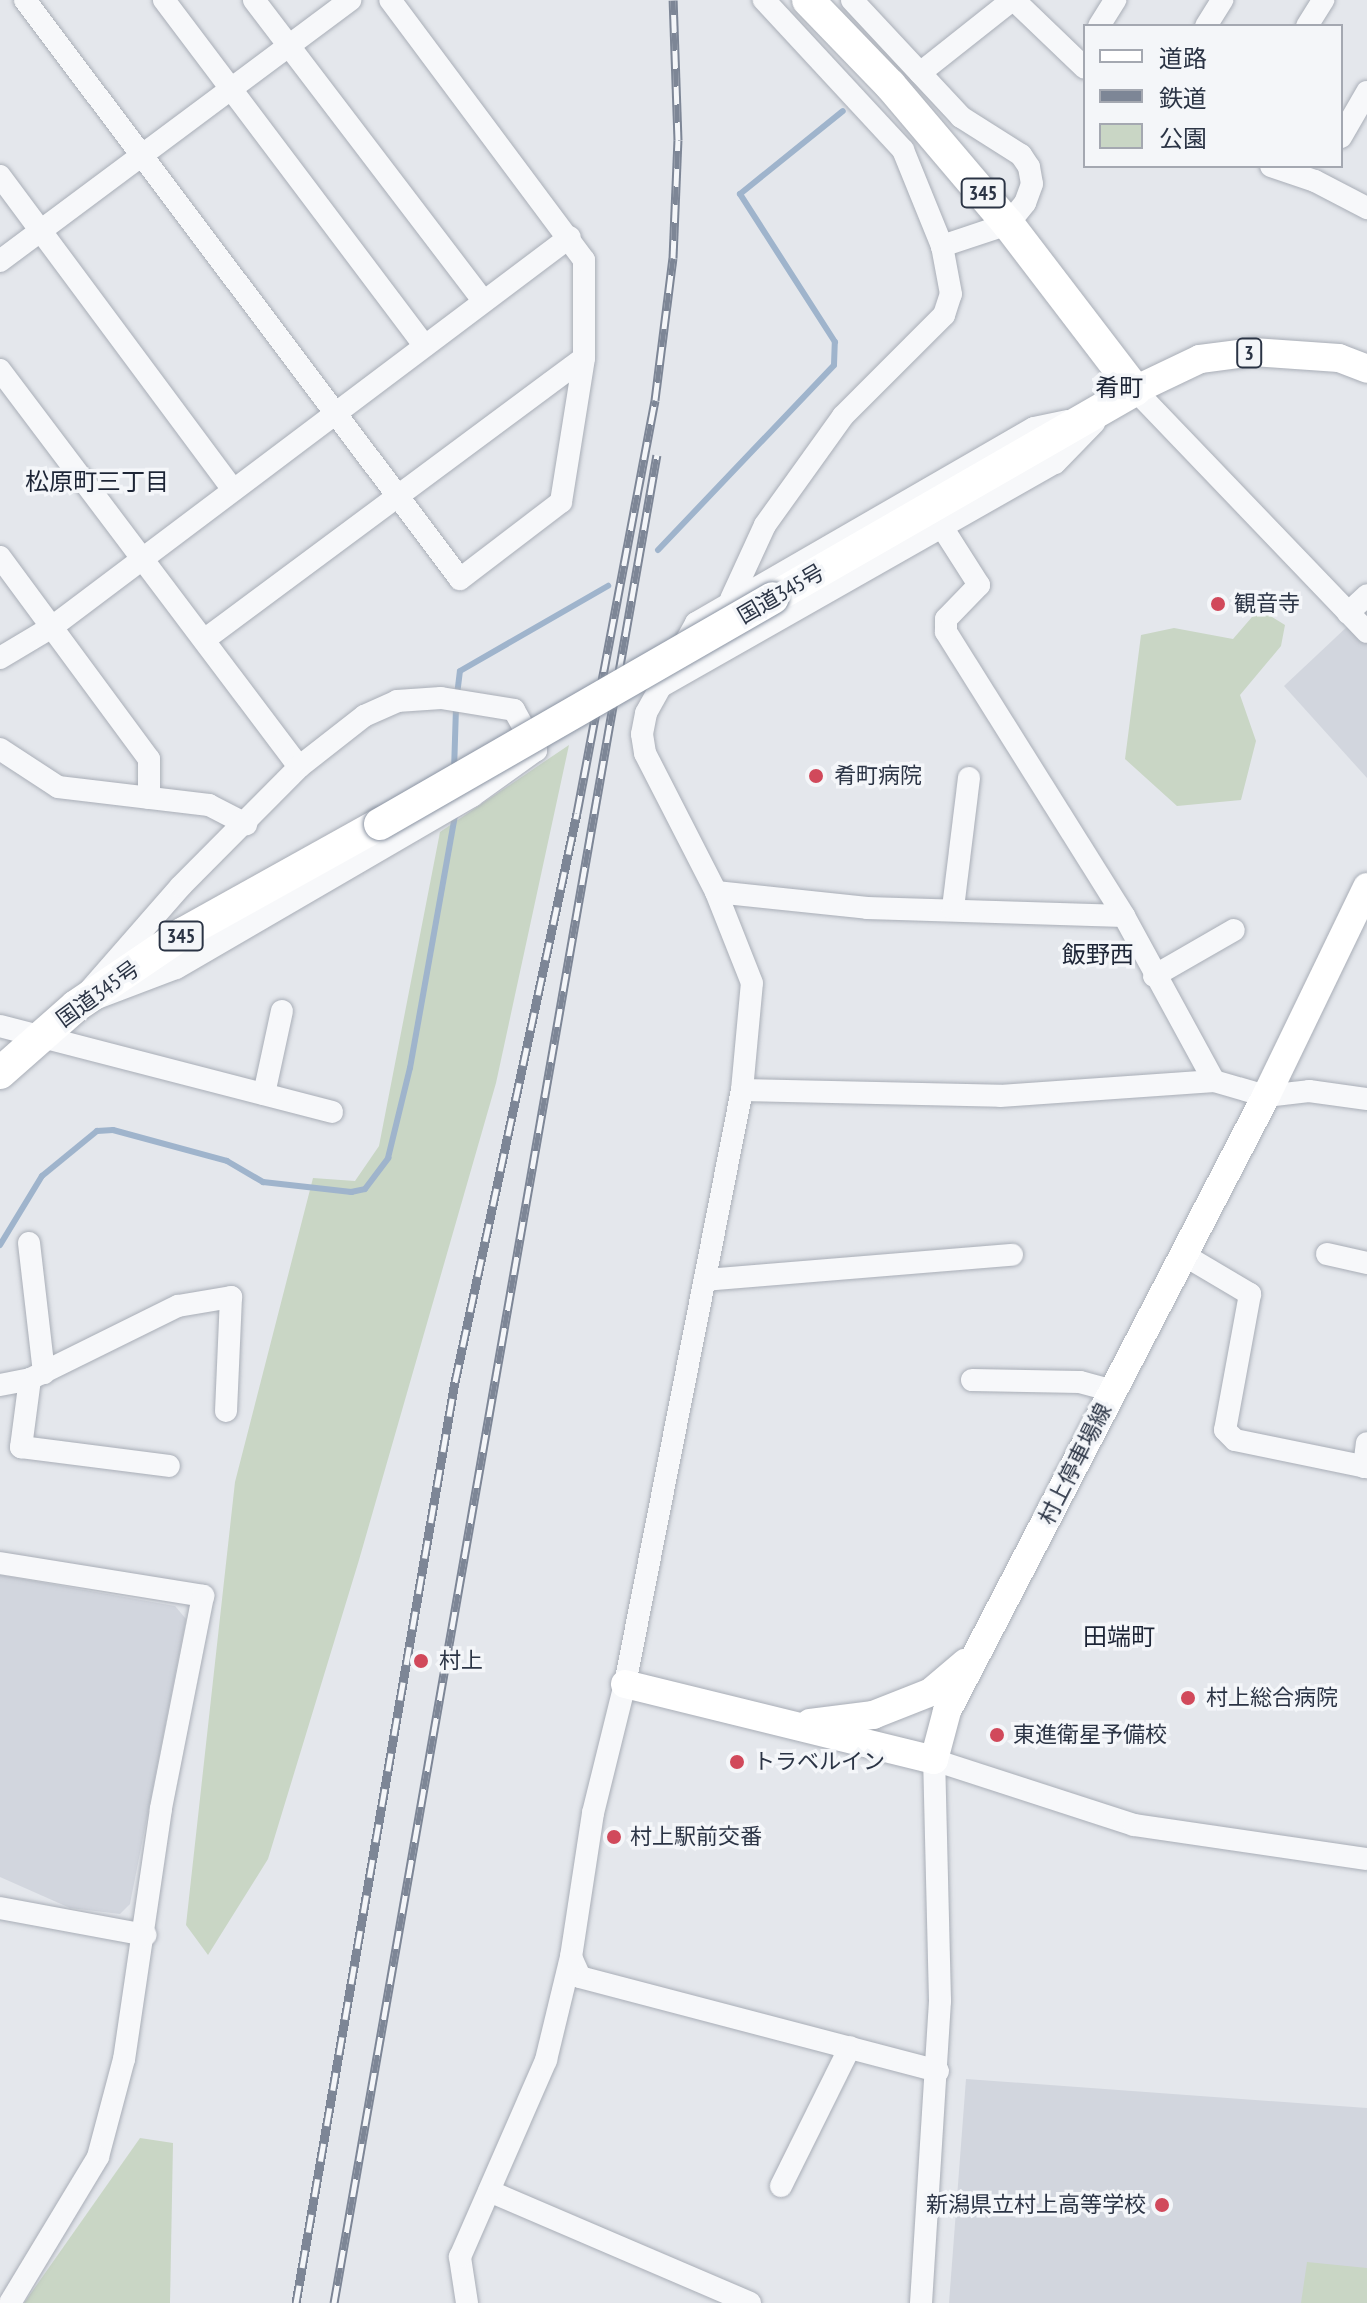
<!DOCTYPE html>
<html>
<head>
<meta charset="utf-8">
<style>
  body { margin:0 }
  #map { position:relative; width:1367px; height:2303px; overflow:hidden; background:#e4e7ec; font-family:"PT Sans Narrow","Noto Sans JP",sans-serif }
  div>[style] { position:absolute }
  .built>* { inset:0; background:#d2d6de }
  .green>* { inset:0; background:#c9d6c5 }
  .stream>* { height:6px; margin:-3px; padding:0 3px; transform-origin:3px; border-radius:3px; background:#9fb4cc }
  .roads { filter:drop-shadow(0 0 2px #a9aeb7) drop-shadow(0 0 2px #a9aeb7) }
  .minor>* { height:22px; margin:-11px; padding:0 11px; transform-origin:11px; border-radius:11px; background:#f7f8fa }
  .major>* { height:28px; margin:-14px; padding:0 14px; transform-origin:14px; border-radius:14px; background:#fff }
  .highway>* { height:32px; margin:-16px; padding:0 16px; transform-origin:16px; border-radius:16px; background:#fff }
  .rail>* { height:9px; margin-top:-4.5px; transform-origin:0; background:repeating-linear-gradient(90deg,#f4f6f9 0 18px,#7d8696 0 36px); box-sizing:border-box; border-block:2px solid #7d8696 }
  .bridges { filter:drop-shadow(0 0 2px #8b94a3) drop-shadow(0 0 2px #8b94a3) }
  .highway-bridge>* { height:32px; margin:-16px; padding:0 16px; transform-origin:16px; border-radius:16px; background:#fff }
  .dots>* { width:22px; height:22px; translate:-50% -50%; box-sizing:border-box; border:4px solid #f4f6f9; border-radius:50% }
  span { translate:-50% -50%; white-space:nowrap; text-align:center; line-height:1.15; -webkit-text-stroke:7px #f4f6f9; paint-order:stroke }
  .shield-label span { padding:2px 6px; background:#f4f6f9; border:2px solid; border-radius:6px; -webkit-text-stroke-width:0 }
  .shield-label { font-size:20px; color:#2b3445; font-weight:700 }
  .street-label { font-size:22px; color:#2b3445 }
  .poi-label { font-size:22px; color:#2b3445 }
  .left { translate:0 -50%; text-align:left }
  .right { translate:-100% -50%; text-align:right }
  .neighbourhood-label { font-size:24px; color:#1d2536 }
  .legend { position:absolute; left:1083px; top:24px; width:260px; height:144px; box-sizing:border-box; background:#f4f6f9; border:2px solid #a4a8b1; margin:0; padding:10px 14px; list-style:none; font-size:24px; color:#2b3445 }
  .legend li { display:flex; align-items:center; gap:16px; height:40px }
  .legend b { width:40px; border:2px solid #a4a8b1 }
</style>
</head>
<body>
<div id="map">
  <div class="built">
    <div style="clip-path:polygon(1367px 608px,1367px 778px,1284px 686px)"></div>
    <div style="clip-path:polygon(0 1575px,175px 1606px,186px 1619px,130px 1904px,120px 1914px,70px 1908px,0 1877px)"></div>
    <div style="clip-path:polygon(966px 2079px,1367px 2108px,1367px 2303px,949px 2303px)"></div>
  </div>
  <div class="green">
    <div style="clip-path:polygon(1264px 612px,1285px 625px,1281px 646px,1240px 695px,1256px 741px,1241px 800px,1177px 806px,1125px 759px,1141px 635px,1174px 628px,1233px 639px,1252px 617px)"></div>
    <div style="clip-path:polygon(569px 745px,496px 1083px,359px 1560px,268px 1859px,208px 1955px,186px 1925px,235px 1482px,313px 1178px,355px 1181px,379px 1146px,440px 832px)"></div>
    <div style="clip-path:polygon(140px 2138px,173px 2143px,170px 2303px,24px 2303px)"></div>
    <div style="clip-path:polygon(1307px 2262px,1367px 2268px,1367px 2303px,1301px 2303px)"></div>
  </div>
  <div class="stream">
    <div style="left:658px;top:550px;width:255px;rotate:-46.4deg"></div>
    <div style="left:834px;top:365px;width:23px;rotate:-88deg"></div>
    <div style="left:835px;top:342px;width:176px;rotate:-122.7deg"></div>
    <div style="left:740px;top:194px;width:132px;rotate:-38.9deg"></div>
    <div style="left:457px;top:695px;width:24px;rotate:-83deg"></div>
    <div style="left:460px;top:671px;width:171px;rotate:-29.9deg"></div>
    <div style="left:454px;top:771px;width:65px;rotate:-88.2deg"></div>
    <div style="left:0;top:1245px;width:81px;rotate:-58.7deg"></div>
    <div style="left:42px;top:1176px;width:71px;rotate:-39.3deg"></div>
    <div style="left:97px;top:1131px;width:16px;rotate:-4deg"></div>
    <div style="left:113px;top:1130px;width:118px;rotate:15.2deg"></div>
    <div style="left:227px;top:1161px;width:42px;rotate:30.3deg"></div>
    <div style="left:263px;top:1182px;width:89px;rotate:6.5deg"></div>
    <div style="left:351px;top:1192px;width:14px;rotate:-12deg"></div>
    <div style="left:365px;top:1189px;width:39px;rotate:-53deg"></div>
    <div style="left:388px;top:1158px;width:93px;rotate:-76.3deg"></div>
    <div style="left:410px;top:1068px;width:262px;rotate:-79.9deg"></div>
  </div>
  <div class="roads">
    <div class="minor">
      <div style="left:25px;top:0;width:724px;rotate:53.08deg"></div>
      <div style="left:460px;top:579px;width:127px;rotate:-37.3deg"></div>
      <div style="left:561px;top:502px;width:146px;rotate:-80.9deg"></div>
      <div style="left:584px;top:358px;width:98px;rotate:-90deg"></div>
      <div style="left:584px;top:260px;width:324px;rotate:-126.7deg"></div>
      <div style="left:164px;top:0;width:433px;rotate:53deg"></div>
      <div style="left:254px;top:0;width:378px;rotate:52.7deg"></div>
      <div style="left:852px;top:0;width:160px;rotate:47deg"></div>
      <div style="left:961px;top:117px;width:71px;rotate:32.3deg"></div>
      <div style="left:1021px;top:155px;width:14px;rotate:56deg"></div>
      <div style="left:1029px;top:167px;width:17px;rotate:80deg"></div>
      <div style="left:1032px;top:184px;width:20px;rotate:110deg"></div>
      <div style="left:1025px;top:203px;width:27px;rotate:129deg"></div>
      <div style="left:1008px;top:224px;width:70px;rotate:161.6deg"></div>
      <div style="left:1014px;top:0;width:98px;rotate:43.8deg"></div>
      <div style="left:1099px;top:26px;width:31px;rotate:-58deg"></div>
      <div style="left:1206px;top:26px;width:31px;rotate:-58deg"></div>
      <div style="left:1307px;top:26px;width:31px;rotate:-58deg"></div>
      <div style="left:920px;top:73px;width:117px;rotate:-38.4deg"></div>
      <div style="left:1341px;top:137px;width:52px;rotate:-60deg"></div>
      <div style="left:1271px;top:166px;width:46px;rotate:18.8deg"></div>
      <div style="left:1315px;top:181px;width:59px;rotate:27.4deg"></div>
      <div style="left:0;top:176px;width:391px;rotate:53.4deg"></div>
      <div style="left:0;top:261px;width:437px;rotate:-36.7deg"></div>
      <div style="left:0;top:370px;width:497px;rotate:53deg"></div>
      <div style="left:1135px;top:390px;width:335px;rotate:46.2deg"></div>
      <div style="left:942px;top:527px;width:69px;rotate:57.5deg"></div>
      <div style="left:979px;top:585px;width:47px;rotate:134.1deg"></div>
      <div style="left:946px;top:619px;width:13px;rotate:90deg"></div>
      <div style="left:946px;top:632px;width:335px;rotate:57.9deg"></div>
      <div style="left:1124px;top:916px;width:188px;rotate:61.4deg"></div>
      <div style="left:0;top:557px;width:251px;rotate:53.6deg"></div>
      <div style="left:149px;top:759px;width:39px;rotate:90deg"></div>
      <div style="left:731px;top:599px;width:81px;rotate:-65.3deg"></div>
      <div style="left:765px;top:525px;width:134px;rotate:-54.4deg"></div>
      <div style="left:843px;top:416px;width:143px;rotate:-45deg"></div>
      <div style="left:944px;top:315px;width:22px;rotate:-72deg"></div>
      <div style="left:951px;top:294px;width:49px;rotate:-100.6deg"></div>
      <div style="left:942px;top:246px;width:104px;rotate:-112.1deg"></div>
      <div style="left:903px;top:150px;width:205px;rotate:-132.8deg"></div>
      <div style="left:1348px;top:613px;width:26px;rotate:-43deg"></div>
      <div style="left:204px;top:640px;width:473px;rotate:-36.6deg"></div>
      <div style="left:0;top:658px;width:61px;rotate:-30.8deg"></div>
      <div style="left:52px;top:627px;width:648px;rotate:-36.98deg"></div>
      <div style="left:660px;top:687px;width:454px;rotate:-29.6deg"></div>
      <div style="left:1055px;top:463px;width:56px;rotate:-45.7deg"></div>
      <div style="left:441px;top:698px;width:74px;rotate:9.3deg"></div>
      <div style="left:514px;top:710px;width:46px;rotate:61.2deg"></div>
      <div style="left:536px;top:750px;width:79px;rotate:144.3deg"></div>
      <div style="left:472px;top:796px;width:342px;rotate:149.8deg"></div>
      <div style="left:176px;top:968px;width:107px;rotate:159.2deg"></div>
      <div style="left:76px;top:1006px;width:159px;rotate:-48.8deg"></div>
      <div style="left:181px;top:886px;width:168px;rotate:-45.2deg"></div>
      <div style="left:299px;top:767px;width:83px;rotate:-38.1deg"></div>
      <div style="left:364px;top:716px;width:36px;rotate:-24deg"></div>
      <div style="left:397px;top:701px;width:44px;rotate:-3.9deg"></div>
      <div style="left:0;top:749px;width:69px;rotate:33.2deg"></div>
      <div style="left:58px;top:787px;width:152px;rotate:6.8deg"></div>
      <div style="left:209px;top:805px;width:42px;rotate:27.2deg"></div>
      <div style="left:716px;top:892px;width:152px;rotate:6deg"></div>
      <div style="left:867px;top:908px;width:257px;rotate:1.8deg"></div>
      <div style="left:953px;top:908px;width:131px;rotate:-83deg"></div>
      <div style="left:1154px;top:976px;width:92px;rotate:-29.9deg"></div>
      <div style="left:0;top:1026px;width:343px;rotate:14.5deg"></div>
      <div style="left:742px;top:1090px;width:258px;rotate:1.3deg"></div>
      <div style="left:1000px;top:1096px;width:215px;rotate:-4deg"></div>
      <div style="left:1214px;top:1081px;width:54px;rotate:16.1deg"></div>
      <div style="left:1266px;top:1096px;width:43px;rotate:-6.6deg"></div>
      <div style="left:1309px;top:1091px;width:59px;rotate:7.9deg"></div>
      <div style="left:264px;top:1094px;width:85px;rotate:-77.8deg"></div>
      <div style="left:29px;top:1243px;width:131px;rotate:83.4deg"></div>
      <div style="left:1327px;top:1254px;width:41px;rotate:12.7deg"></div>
      <div style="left:1184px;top:1255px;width:77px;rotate:30.6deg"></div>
      <div style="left:1250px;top:1294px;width:138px;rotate:100.4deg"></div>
      <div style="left:1225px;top:1430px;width:14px;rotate:45deg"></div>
      <div style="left:1235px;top:1440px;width:135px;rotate:11.6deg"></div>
      <div style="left:705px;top:1280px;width:308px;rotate:-4.7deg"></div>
      <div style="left:30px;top:1379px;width:69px;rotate:97.5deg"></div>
      <div style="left:21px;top:1447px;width:149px;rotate:7.3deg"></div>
      <div style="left:972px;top:1380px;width:108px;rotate:1.1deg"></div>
      <div style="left:1080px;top:1382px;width:35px;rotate:15deg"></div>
      <div style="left:0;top:1385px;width:31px;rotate:-11deg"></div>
      <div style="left:30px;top:1379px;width:165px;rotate:-26.3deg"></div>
      <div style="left:178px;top:1306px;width:54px;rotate:-9.6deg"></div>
      <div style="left:231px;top:1297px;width:114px;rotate:92.5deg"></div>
      <div style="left:1364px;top:1467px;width:24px;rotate:-83deg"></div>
      <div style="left:0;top:1563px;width:206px;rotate:9.2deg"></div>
      <div style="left:203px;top:1596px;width:217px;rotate:101.2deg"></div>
      <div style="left:161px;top:1809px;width:253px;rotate:98.4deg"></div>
      <div style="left:124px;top:2059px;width:101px;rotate:104.9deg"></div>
      <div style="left:98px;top:2157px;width:170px;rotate:121.1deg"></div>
      <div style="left:0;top:1908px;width:148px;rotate:10.5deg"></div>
      <div style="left:938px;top:2071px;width:370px;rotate:-165.3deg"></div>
      <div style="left:580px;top:1977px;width:22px;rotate:-114deg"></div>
      <div style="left:571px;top:1957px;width:146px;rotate:-81.3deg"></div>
      <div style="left:593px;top:1813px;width:133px;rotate:-76.1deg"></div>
      <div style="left:625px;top:1684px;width:605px;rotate:-78.86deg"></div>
      <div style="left:742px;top:1090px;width:107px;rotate:-84.7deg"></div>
      <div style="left:752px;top:983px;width:98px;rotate:-111.6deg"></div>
      <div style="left:716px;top:892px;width:156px;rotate:-117.1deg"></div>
      <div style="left:645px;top:753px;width:19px;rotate:-99deg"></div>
      <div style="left:642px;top:734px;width:21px;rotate:-79deg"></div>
      <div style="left:646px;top:713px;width:103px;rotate:-60.9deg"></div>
      <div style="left:696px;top:623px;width:390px;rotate:-30deg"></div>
      <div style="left:1034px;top:428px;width:33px;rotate:-12deg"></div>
      <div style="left:781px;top:2186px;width:155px;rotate:-63.6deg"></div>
      <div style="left:489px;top:2191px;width:284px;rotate:23.2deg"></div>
      <div style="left:467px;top:2303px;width:47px;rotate:-98.7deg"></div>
      <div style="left:460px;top:2257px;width:215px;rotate:-66.4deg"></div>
      <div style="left:546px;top:2060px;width:106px;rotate:-76.4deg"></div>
      <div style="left:921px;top:2303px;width:303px;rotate:-86.4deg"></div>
      <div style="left:940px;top:2001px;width:241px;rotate:-91.4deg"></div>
      <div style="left:934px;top:1760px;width:210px;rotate:18deg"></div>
      <div style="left:1134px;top:1825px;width:235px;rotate:8.3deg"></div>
    </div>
    <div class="major">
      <div style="left:1135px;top:390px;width:72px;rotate:-25.5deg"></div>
      <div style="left:1200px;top:359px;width:53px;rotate:-7.5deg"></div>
      <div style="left:1253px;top:352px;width:86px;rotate:4deg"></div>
      <div style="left:1339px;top:358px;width:30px;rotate:21deg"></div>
      <div style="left:625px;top:1684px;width:318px;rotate:13.8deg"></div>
      <div style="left:934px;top:1760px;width:51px;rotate:-75.1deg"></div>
      <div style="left:947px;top:1711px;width:693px;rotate:-62.58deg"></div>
      <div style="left:1266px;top:1096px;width:232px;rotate:-64.2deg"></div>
      <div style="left:810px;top:1723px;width:64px;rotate:-7.2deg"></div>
      <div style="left:873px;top:1715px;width:62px;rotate:-21.6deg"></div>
      <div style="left:931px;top:1692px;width:45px;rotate:-40.5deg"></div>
    </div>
    <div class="highway">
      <div style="left:773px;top:598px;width:418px;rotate:-29.9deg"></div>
      <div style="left:1135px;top:390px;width:209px;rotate:-127.4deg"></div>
      <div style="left:1008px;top:224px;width:182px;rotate:-130.3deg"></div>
      <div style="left:890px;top:85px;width:118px;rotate:-134deg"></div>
      <div style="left:0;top:1073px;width:101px;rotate:-41.4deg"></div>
      <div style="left:76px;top:1006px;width:130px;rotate:-34.1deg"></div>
      <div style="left:184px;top:933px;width:224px;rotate:-29.1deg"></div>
    </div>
  </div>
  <div class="rail">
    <div style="left:296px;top:2303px;width:935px;rotate:-80.21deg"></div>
    <div style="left:455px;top:1382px;width:582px;rotate:-77.9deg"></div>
    <div style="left:577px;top:813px;width:420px;rotate:-79.3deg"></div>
    <div style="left:655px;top:400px;width:143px;rotate:-82.8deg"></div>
    <div style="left:673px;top:258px;width:118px;rotate:-87.6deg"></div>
    <div style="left:678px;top:140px;width:140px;rotate:-92deg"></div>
    <div style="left:334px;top:2303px;width:1876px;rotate:-80.09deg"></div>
  </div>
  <div class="bridges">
    <div class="highway-bridge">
      <div style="left:380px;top:824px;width:453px;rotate:-29.9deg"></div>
    </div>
  </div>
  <div class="dots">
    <div style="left:1218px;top:604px;background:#d1495b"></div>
    <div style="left:816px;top:776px;background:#d1495b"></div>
    <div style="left:421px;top:1661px;background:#d1495b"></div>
    <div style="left:1188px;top:1698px;background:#d1495b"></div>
    <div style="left:997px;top:1735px;background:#d1495b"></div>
    <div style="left:737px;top:1762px;background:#d1495b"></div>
    <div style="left:614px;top:1837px;background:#d1495b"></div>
    <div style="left:1162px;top:2205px;background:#d1495b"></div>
  </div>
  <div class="shield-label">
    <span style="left:983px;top:193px">345</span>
    <span style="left:1249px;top:353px">3</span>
    <span style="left:181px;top:936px">345</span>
  </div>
  <div class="street-label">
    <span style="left:781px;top:594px;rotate:-30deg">国道345号</span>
    <span style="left:98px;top:994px;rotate:-36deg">国道345号</span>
    <span style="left:1075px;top:1464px;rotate:-63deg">村上停車場線</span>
  </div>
  <div class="poi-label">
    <span class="left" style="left:1234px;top:604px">観音寺</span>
    <span class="left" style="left:834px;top:776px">肴町病院</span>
    <span class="left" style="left:439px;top:1661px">村上</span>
    <span class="left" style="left:1206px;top:1698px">村上総合病院</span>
    <span class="left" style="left:1013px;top:1735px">東進衛星予備校</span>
    <span class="left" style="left:753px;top:1762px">トラベルイン</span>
    <span class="left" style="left:630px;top:1837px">村上駅前交番</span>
    <span class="right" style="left:1146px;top:2205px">新潟県立村上高等学校</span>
  </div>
  <div class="neighbourhood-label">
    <span style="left:1119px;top:388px">肴町</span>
    <span style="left:97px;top:482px">松原町三丁目</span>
    <span style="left:1098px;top:955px">飯野西</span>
    <span style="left:1119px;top:1637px">田端町</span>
  </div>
  <ul class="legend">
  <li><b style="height:10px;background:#fff"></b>道路</li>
  <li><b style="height:10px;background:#7d8696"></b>鉄道</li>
  <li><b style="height:22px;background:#c9d6c5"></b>公園</li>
  </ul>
</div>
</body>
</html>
